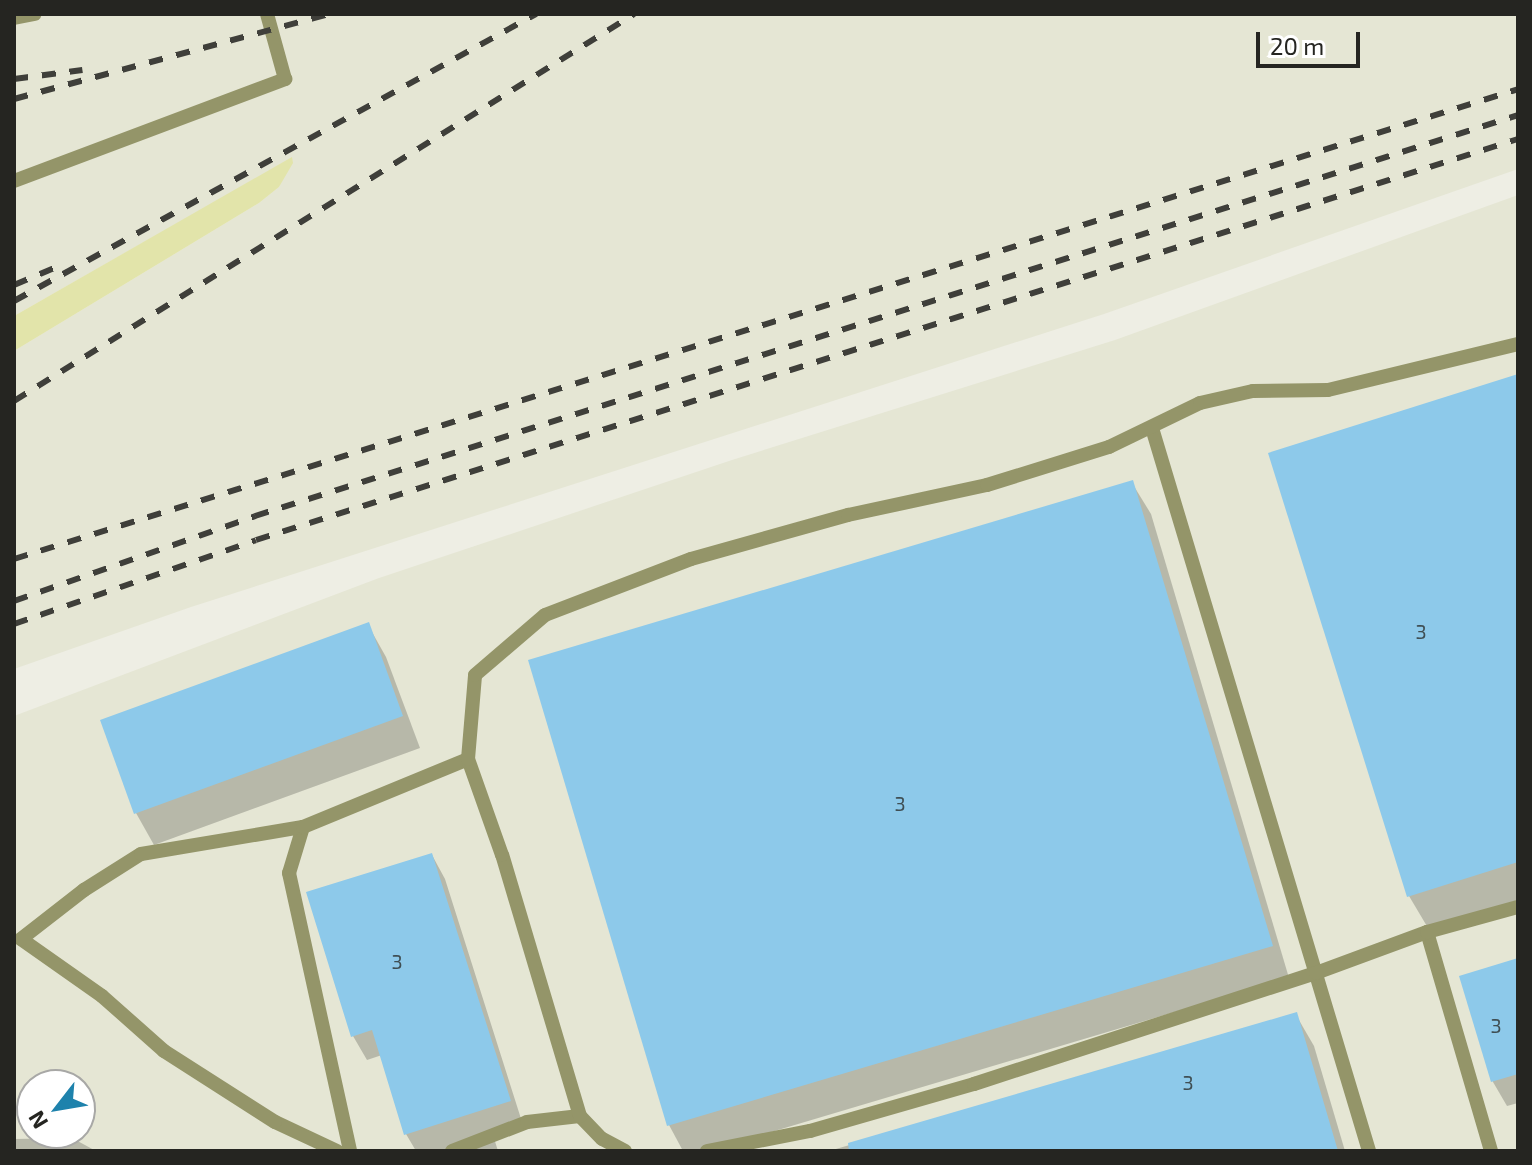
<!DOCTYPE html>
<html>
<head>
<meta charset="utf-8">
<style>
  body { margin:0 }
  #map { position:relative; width:1532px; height:1165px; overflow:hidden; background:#eeeee4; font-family:"Exo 2",sans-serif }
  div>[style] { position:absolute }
  .built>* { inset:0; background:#e5e6d4 }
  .green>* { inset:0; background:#e2e4aa }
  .shadow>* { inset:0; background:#0003 }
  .building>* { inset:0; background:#8dc9ea }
  .service>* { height:14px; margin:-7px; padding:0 7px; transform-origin:7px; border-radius:7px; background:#949569 }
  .rail>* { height:6px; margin-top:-3px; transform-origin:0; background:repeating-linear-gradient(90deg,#3f3f3a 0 14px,transparent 0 28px) }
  span { translate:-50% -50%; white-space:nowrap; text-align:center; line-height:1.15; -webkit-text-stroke:6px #fff; paint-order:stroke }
  .number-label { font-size:20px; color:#3f4e53 }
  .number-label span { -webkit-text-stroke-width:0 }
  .frame { position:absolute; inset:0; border:16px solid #252521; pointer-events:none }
  .north { position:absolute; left:16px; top:1069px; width:80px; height:80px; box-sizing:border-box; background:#fff; border:2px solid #a8a8a6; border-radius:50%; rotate:239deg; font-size:22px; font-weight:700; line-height:32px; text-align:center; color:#252521 }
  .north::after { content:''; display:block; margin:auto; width:28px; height:36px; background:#1e82ac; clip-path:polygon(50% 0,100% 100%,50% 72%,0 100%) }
  .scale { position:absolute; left:1256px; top:32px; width:104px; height:36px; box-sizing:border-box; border:4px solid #252521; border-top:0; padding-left:10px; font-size:24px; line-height:28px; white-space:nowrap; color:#252521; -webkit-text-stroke:6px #fff; paint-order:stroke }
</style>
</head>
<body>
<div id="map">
  <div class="built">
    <div style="clip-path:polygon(14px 14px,1518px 14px,1518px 169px,1104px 314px,191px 607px,14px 669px,14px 351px,259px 203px,279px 187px,292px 158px,14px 316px)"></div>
    <div style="clip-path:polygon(evenodd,1518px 195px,1518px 1151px,14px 1151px,14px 716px,379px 578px,732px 460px,1115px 340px,1518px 195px,32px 1085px,80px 1085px,80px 1133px,32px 1133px,32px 1085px)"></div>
  </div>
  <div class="green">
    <div style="clip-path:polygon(292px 157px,293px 163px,279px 187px,259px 203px,14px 351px,14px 316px)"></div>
  </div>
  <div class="shadow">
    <div style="clip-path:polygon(1518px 376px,1518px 900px,1428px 928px,1409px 896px)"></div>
    <div style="clip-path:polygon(1132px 483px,1151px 514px,1289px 978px,707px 1151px,683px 1151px,669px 1125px)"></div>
    <div style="clip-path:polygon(368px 625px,386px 657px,420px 748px,154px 845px,136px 813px)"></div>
    <div style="clip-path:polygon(432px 855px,445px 879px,523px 1125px,493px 1135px,498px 1151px,416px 1151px,406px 1134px,382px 1055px,367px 1060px,353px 1036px)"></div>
    <div style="clip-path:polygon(1518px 960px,1518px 1103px,1507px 1106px,1493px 1082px,1461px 977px)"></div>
    <div style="clip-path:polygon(1296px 1015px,1314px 1046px,1345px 1151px,829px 1151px)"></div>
    <div style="clip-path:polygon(72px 1138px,96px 1151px,14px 1151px,14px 1139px)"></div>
  </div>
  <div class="building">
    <div style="clip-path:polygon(1518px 374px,1518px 862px,1407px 897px,1268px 453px)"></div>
    <div style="clip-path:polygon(1133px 480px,1273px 946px,667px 1126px,528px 660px)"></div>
    <div style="clip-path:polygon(369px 622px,403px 716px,134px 814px,100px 720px)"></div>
    <div style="clip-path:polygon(432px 853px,511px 1101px,404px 1135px,372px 1030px,351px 1037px,306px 892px)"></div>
    <div style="clip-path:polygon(1518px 958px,1518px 1074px,1491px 1082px,1459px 976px)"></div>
    <div style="clip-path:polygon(1297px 1012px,1338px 1151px,849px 1151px,848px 1143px)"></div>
  </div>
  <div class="service">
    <div style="left:14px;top:18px;width:21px;rotate:-11deg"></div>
    <div style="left:14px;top:181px;width:290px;rotate:-20.6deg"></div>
    <div style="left:285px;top:79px;width:67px;rotate:-105.5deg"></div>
    <div style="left:1152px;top:428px;width:755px;rotate:73.29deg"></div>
    <div style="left:303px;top:827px;width:48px;rotate:106.9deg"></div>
    <div style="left:289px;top:873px;width:285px;rotate:77.6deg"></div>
    <div style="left:1427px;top:932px;width:228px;rotate:73.7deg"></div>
    <div style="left:337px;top:1151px;width:68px;rotate:-154.9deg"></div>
    <div style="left:275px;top:1122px;width:132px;rotate:-147.4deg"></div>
    <div style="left:164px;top:1051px;width:83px;rotate:-138.4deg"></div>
    <div style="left:102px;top:996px;width:99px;rotate:-144.9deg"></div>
    <div style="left:21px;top:939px;width:80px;rotate:-37.9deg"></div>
    <div style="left:84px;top:890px;width:67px;rotate:-32.3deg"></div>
    <div style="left:141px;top:854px;width:164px;rotate:-9.5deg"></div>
    <div style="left:303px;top:827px;width:178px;rotate:-22.4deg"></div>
    <div style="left:452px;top:1151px;width:80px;rotate:-21.1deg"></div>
    <div style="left:527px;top:1122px;width:53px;rotate:-6.5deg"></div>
    <div style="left:625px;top:1151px;width:26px;rotate:-152deg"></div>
    <div style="left:602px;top:1139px;width:32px;rotate:-134deg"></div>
    <div style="left:580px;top:1116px;width:272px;rotate:-106.6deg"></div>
    <div style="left:502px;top:855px;width:102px;rotate:-109.5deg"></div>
    <div style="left:468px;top:759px;width:84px;rotate:-85.2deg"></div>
    <div style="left:475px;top:675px;width:92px;rotate:-40.6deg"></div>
    <div style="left:545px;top:615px;width:156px;rotate:-21deg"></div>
    <div style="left:691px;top:559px;width:163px;rotate:-15.7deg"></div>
    <div style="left:848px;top:515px;width:142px;rotate:-12.2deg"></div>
    <div style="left:987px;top:485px;width:128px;rotate:-17.3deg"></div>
    <div style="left:1109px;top:447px;width:101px;rotate:-25.8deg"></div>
    <div style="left:1200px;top:403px;width:54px;rotate:-12.8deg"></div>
    <div style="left:1253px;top:391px;width:75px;rotate:-0.8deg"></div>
    <div style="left:1328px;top:390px;width:195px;rotate:-13.6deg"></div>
    <div style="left:707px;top:1151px;width:105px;rotate:-11deg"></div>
    <div style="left:810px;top:1131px;width:171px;rotate:-16deg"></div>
    <div style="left:974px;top:1084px;width:360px;rotate:-18deg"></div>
    <div style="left:1316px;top:973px;width:118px;rotate:-20.3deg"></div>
    <div style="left:1427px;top:932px;width:94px;rotate:-15.4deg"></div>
  </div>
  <div class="rail">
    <div style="left:14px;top:79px;width:69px;rotate:-7.5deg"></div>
    <div style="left:14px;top:99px;width:325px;rotate:-15.1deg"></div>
    <div style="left:14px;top:285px;width:43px;rotate:-23deg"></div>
    <div style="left:14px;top:301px;width:596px;rotate:-28.8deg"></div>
    <div style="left:14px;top:401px;width:731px;rotate:-31.97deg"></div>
    <div style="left:14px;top:559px;width:1576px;rotate:-17.35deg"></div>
    <div style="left:14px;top:601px;width:256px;rotate:-19.4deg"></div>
    <div style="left:255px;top:516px;width:1325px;rotate:-17.61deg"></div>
    <div style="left:14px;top:624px;width:256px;rotate:-19.1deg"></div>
    <div style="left:256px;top:540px;width:1324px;rotate:-17.63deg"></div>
  </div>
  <div class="number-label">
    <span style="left:1421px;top:631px">3</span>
    <span style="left:900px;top:803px">3</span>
    <span style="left:397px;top:961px">3</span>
    <span style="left:1496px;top:1025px">3</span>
    <span style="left:1188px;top:1082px">3</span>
  </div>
  <div class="frame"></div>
  <div class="north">N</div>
  <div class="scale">20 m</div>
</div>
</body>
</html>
